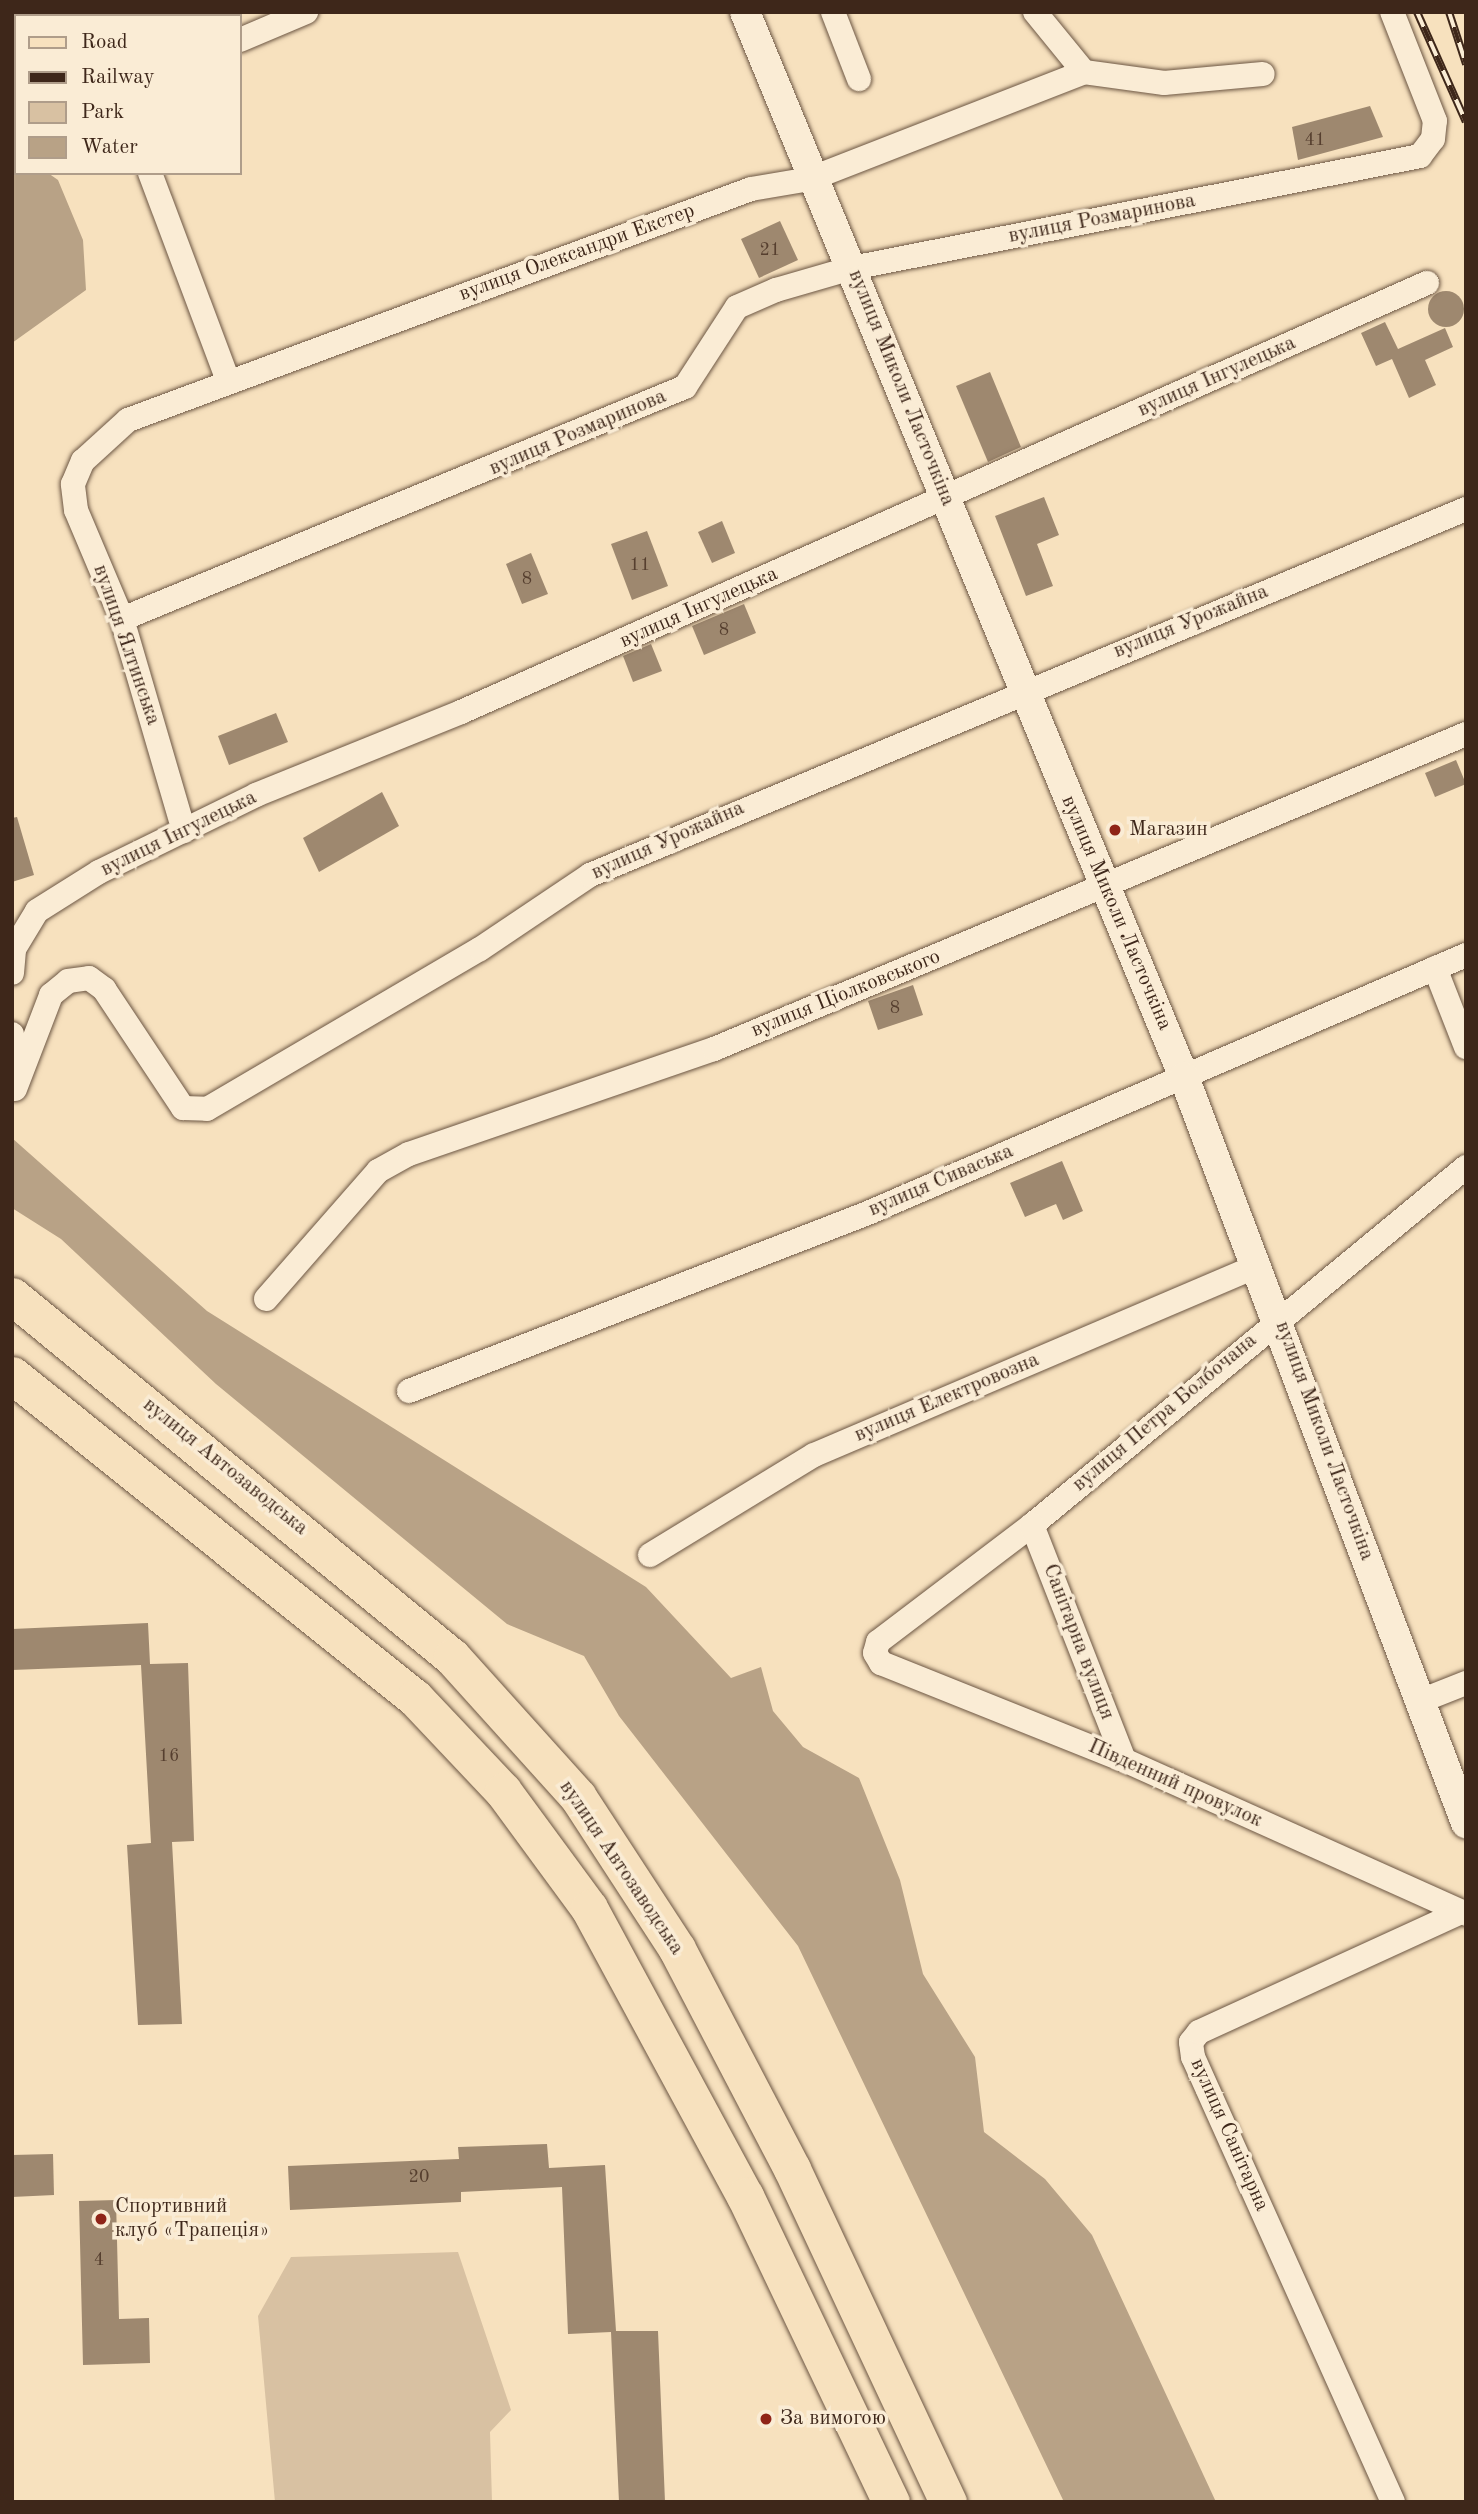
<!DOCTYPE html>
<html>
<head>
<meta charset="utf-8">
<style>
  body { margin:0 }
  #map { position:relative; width:1478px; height:2514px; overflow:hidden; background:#f7e1be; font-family:"Old Standard TT",serif }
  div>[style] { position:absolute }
  .green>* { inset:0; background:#d8c1a2 }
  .water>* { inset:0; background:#b8a286 }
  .building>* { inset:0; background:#9e886f }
  .round { border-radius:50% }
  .roads { filter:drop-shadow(0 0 2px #6c5643) drop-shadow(0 0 2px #6c5643) }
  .minor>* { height:24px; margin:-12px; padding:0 12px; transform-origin:12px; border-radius:12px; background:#faecd5 }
  .tertiary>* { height:30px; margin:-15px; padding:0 15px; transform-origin:15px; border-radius:15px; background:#faecd5 }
  .primary>* { height:37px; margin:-18.5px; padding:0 18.5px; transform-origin:18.5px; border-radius:18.5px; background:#f7e1be }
  .rail>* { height:8px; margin-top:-4px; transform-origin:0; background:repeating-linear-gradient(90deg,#faecd5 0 16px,#3e271a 0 32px); box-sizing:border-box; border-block:2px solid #3e271a }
  .dots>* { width:19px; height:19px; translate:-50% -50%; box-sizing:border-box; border:4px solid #faecd5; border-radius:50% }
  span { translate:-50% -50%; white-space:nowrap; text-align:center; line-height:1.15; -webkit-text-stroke:7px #faecd5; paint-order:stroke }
  .number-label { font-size:18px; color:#563f2f }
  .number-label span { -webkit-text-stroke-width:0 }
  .street-label { font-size:21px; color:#3e271a }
  .poi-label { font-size:21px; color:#3e271a }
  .left { translate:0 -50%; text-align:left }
  .frame { position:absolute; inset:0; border:14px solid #3e271a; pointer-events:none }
  .legend { position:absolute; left:14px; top:14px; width:228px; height:161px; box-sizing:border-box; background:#faecd5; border:2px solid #af9d8a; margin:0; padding:9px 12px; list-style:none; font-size:21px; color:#3e271a }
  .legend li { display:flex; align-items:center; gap:14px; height:35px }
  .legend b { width:35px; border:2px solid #af9d8a }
</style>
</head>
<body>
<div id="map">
  <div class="green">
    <div style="clip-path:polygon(458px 2252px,511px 2410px,490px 2432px,492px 2502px,275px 2502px,258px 2316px,291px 2257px)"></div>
  </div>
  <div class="water">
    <div style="clip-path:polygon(12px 12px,22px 16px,16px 16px,12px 76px)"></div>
    <div style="clip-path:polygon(12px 150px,16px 173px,48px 173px,58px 180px,83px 240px,86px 290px,12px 343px)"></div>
    <div style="clip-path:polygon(12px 1138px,207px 1311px,646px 1587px,731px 1678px,761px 1667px,773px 1711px,803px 1747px,859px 1778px,900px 1880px,923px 1974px,975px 2057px,984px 2132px,1045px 2179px,1092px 2235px,1216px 2502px,1064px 2502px,798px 1946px,619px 1716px,584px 1656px,507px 1624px,216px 1384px,61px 1239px,12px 1208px)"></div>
  </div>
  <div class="building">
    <div style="clip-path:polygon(1370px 106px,1383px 137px,1298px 160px,1292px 127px)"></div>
    <div style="clip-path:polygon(780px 221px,798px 260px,759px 278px,741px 239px)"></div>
    <div class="round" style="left:1428px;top:291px;width:36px;height:36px"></div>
    <div style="clip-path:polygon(1385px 322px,1398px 349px,1445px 328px,1453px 347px,1425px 360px,1436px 385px,1409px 398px,1392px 359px,1376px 366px,1361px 333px)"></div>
    <div style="clip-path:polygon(990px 372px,1021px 447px,988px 462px,956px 386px)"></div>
    <div style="clip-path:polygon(1044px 497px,1059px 535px,1037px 544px,1053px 586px,1026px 596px,995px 516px)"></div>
    <div style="clip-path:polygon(722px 521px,735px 553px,712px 563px,698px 532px)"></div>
    <div style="clip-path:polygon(647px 531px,668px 586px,632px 600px,611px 544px)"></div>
    <div style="clip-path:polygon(531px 553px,548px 594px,522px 604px,506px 564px)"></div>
    <div style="clip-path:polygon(744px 604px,756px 633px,704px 655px,692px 626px)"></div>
    <div style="clip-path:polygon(651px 644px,662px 671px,633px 682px,623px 656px)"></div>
    <div style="clip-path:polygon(276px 713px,288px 742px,229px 765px,218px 736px)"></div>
    <div style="clip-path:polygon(1456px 760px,1466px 784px,1435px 797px,1425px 773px)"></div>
    <div style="clip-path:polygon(382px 792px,399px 826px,319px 872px,303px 838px)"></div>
    <div style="clip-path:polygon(17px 817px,34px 875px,12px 882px,12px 818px)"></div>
    <div style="clip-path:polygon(913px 985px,923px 1015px,878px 1030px,868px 1001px)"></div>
    <div style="clip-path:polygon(1062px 1161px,1083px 1211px,1063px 1220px,1056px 1204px,1025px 1217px,1010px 1183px)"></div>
    <div style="clip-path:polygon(148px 1623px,150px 1664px,188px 1663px,194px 1841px,172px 1842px,182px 2024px,138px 2025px,127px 1845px,151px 1843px,141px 1665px,12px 1670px,12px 1629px)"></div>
    <div style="clip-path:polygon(547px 2144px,549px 2168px,605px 2165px,616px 2331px,658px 2331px,665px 2502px,619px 2502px,611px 2332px,568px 2334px,562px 2187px,461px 2192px,461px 2202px,290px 2210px,288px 2166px,459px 2159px,458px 2147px)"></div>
    <div style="clip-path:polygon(53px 2154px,54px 2195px,12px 2197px,12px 2155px)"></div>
    <div style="clip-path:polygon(116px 2200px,119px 2319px,149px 2318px,150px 2363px,83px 2365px,79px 2201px)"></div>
  </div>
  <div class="roads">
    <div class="minor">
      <div style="left:83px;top:12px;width:4px;rotate:76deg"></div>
      <div style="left:833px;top:12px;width:72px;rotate:68.8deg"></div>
      <div style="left:1035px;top:12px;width:77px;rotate:50.8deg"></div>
      <div style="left:1084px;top:72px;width:81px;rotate:7.8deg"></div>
      <div style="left:1164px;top:83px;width:99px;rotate:-5.2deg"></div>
      <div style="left:240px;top:40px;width:72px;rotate:-23deg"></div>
      <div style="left:150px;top:173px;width:221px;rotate:69.4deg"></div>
      <div style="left:122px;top:619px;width:609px;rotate:-22.4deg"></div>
      <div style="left:685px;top:387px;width:95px;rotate:-57deg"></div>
      <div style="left:737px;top:307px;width:43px;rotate:-23.6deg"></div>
      <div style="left:776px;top:290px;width:79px;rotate:-16.1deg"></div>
      <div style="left:852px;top:268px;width:579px;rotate:-11.15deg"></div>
      <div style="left:1420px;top:156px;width:21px;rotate:-53deg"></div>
      <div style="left:1433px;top:139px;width:18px;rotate:-84deg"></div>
      <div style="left:1435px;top:121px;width:117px;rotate:-111.5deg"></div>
      <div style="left:184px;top:831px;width:221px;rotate:-106.3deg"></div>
      <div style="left:122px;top:619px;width:118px;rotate:-112.9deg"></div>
      <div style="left:76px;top:510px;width:26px;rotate:-97deg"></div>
      <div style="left:73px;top:484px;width:25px;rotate:-67deg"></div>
      <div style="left:83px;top:461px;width:61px;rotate:-42.3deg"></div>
      <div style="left:128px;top:420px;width:664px;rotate:-20.34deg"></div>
      <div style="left:751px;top:189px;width:60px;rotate:-9.6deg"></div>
      <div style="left:810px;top:179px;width:294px;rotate:-21.3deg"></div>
      <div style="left:1435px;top:968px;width:85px;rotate:68.6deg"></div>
      <div style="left:12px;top:973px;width:24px;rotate:-85deg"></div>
      <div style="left:14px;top:949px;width:44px;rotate:-58.8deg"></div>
      <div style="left:37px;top:911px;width:73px;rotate:-32.2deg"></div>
      <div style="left:99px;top:872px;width:175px;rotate:-26.1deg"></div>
      <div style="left:256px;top:795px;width:221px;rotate:-22deg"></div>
      <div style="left:461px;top:712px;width:1057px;rotate:-23.95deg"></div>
      <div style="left:12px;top:1034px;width:44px;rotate:87.4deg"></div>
      <div style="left:15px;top:1089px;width:101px;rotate:-69deg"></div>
      <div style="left:51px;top:995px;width:22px;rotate:-39deg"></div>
      <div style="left:68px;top:981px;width:21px;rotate:-8deg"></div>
      <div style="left:89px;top:978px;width:19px;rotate:36deg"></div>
      <div style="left:104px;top:989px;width:143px;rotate:56.4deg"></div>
      <div style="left:183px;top:1108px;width:24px;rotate:2deg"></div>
      <div style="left:207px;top:1109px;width:316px;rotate:-30.4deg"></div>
      <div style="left:480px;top:949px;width:133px;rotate:-33.9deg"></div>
      <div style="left:590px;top:875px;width:949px;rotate:-22.68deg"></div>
      <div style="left:1466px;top:1167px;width:563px;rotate:140.48deg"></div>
      <div style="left:1032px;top:1525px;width:193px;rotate:142.8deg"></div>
      <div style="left:878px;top:1642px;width:11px;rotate:105deg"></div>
      <div style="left:875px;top:1653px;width:12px;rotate:59deg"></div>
      <div style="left:881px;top:1663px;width:262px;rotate:21.8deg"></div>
      <div style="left:1124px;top:1760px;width:375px;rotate:24.2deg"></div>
      <div style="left:266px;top:1299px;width:170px;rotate:-48.8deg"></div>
      <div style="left:378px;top:1171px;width:35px;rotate:-29deg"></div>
      <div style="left:409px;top:1154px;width:323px;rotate:-19deg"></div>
      <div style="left:714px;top:1049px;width:815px;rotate:-22.73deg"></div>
      <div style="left:409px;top:1391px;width:495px;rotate:-21.2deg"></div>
      <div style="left:870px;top:1212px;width:649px;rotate:-23.33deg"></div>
      <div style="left:1032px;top:1525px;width:252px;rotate:68.6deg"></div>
      <div style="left:650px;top:1555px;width:192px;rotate:-31.4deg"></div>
      <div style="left:814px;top:1455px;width:483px;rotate:-23.1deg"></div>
      <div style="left:1418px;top:1702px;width:52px;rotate:-21.6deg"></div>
      <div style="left:1393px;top:2502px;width:488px;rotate:-114.2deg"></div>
      <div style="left:1193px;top:2057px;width:15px;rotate:-98deg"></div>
      <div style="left:1191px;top:2042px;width:13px;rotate:-51deg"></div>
      <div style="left:1199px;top:2032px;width:288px;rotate:-24.6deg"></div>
    </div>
    <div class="tertiary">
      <div style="left:745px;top:12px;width:1152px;rotate:67.6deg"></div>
      <div style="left:1184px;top:1077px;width:798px;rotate:69.29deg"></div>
    </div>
    <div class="primary">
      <div style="left:12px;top:1296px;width:569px;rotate:39.37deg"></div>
      <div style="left:452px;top:1657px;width:188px;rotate:48deg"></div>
      <div style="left:578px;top:1797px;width:181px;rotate:56.9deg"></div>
      <div style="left:677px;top:1949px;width:248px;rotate:62.4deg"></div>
      <div style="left:792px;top:2169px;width:368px;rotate:64.9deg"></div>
      <div style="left:12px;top:1375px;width:516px;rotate:38.71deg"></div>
      <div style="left:415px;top:1698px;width:128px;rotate:46.6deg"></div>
      <div style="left:503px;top:1791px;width:145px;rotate:53.7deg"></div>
      <div style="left:589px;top:1908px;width:328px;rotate:61.6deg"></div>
      <div style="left:745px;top:2196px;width:339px;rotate:64.5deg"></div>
    </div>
  </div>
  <div class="rail">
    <div style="left:1417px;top:12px;width:120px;rotate:66deg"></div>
    <div style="left:1449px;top:12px;width:55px;rotate:71.9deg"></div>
  </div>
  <div class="dots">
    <div style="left:1115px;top:830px;background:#8f2418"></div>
    <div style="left:101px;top:2219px;background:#8f2418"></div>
    <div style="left:766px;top:2419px;background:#8f2418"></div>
  </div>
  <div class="number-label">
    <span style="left:1315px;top:140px">41</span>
    <span style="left:770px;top:250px">21</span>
    <span style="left:640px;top:565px">11</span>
    <span style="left:527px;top:579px">8</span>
    <span style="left:724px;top:630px">8</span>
    <span style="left:895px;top:1008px">8</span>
    <span style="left:169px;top:1756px">16</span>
    <span style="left:419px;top:2177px">20</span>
    <span style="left:99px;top:2260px">4</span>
  </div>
  <div class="street-label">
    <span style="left:1102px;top:219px;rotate:-11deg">вулиця Розмаринова</span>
    <span style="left:577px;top:253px;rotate:-20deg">вулиця Олександри Екстер</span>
    <span style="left:1217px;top:377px;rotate:-24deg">вулиця Інгулецька</span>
    <span style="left:901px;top:388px;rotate:68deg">вулиця Миколи Ласточкіна</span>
    <span style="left:578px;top:433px;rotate:-23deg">вулиця Розмаринова</span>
    <span style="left:699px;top:608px;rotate:-24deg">вулиця Інгулецька</span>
    <span style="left:1191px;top:622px;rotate:-22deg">вулиця Урожайна</span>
    <span style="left:126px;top:645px;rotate:71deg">вулиця Ялтинська</span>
    <span style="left:179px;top:834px;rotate:-26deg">вулиця Інгулецька</span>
    <span style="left:668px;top:841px;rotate:-24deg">вулиця Урожайна</span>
    <span style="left:1116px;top:913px;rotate:67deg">вулиця Миколи Ласточкіна</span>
    <span style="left:846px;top:994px;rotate:-22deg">вулиця Ціолковського</span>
    <span style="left:941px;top:1181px;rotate:-23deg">вулиця Сиваська</span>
    <span style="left:947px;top:1398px;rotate:-23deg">вулиця Електровозна</span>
    <span style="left:1165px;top:1413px;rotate:-40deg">вулиця Петра Болбочана</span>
    <span style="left:1324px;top:1441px;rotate:70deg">вулиця Миколи Ласточкіна</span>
    <span style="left:225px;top:1467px;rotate:39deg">вулиця Автозаводська</span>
    <span style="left:1078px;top:1642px;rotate:69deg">Санітарна вулиця</span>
    <span style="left:1175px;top:1784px;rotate:24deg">Південний провулок</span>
    <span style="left:621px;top:1868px;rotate:56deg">вулиця Автозаводська</span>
    <span style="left:1229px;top:2135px;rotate:66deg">вулиця Санітарна</span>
  </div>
  <div class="poi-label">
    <span class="left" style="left:1129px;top:830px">Магазин</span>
    <span class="left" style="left:115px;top:2219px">Спортивний<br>клуб «Трапеція»</span>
    <span class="left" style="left:780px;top:2419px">За вимогою</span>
  </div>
  <div class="frame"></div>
  <ul class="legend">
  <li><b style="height:9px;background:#f7e1be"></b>Road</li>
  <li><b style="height:9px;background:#3e271a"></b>Railway</li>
  <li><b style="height:19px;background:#d8c1a2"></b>Park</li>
  <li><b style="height:19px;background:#b8a286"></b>Water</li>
  </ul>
</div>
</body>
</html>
